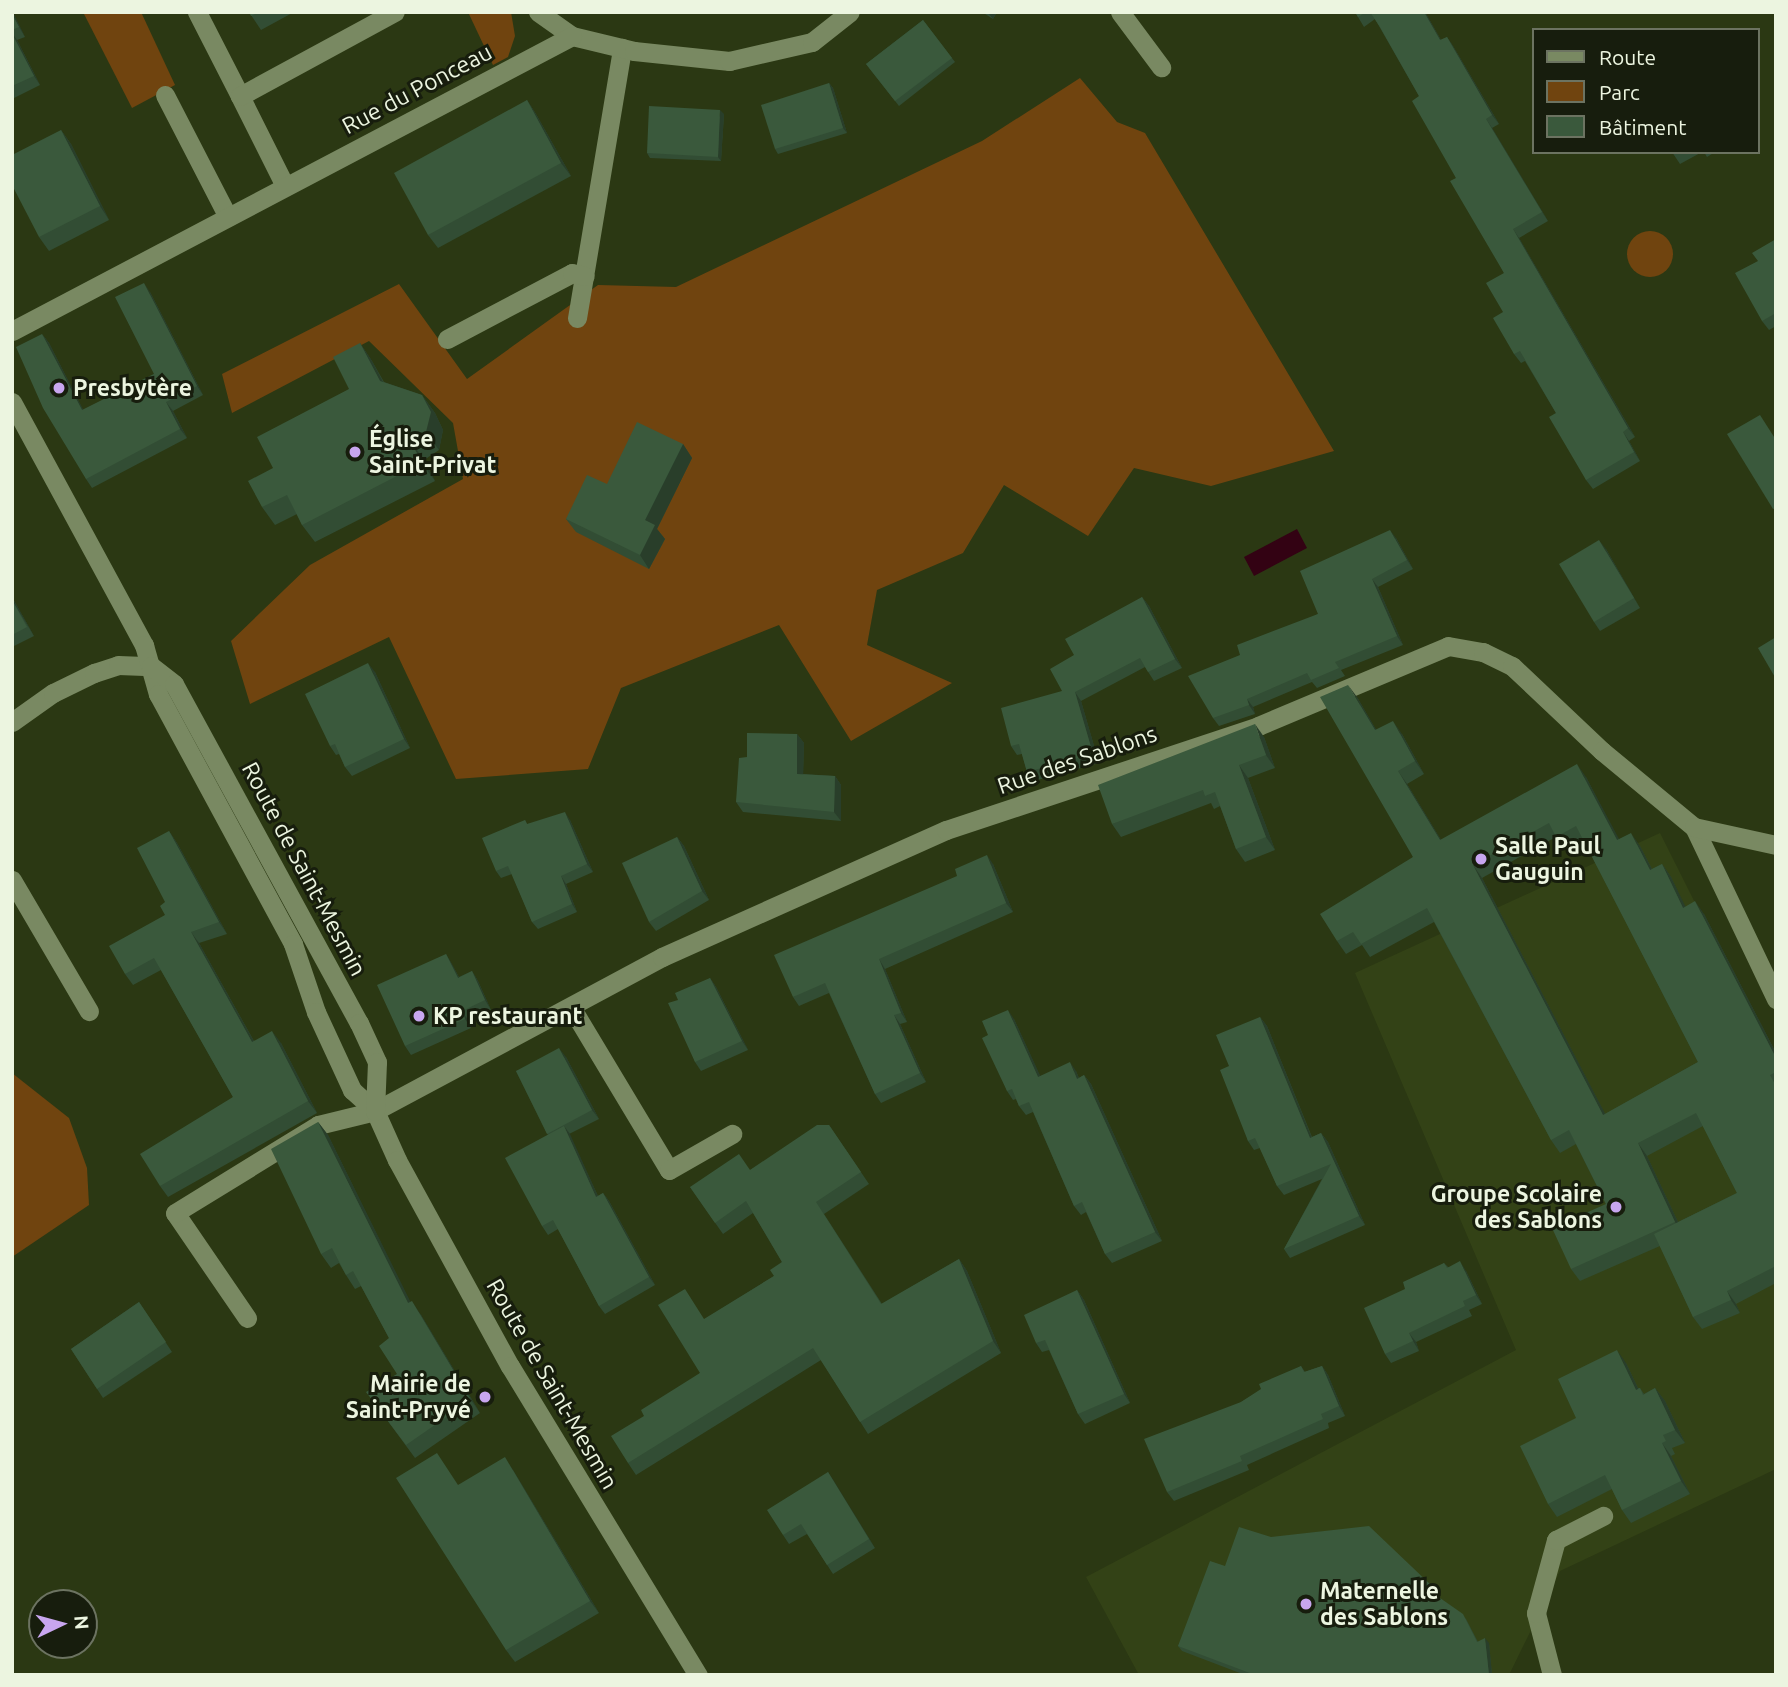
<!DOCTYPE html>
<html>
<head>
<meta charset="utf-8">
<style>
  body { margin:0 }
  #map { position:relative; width:1788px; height:1687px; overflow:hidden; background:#2b3813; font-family:Ubuntu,sans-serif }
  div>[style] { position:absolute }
  .built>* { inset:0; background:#334216 }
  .green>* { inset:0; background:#70440f }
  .round { border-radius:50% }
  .water>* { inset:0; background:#330213 }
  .service>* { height:19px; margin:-9.5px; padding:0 9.5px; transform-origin:9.5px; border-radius:9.5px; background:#798962 }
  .minor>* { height:19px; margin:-9.5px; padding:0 9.5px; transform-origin:9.5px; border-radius:9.5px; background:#798962 }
  .secondary>* { height:19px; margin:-9.5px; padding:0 9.5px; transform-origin:9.5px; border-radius:9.5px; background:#798962 }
  .wall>* { inset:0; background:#324d34 }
  .shaded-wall>* { inset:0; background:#293e2a }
  .building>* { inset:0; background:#3a593c }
  .dots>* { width:19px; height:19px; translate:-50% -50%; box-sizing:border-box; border:4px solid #171d0d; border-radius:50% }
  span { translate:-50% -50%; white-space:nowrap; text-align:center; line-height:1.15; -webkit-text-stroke:6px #171d0d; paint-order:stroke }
  .street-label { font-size:23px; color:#ecf5e0 }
  .poi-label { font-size:23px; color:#ecf5e0; font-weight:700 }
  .left { translate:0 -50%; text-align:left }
  .right { translate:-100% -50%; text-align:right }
  .frame { position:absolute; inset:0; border:14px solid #ecf5e0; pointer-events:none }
  .legend { position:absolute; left:1532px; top:28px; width:228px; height:126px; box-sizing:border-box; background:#171d0d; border:2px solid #6c7361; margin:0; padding:9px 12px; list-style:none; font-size:21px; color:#ecf5e0 }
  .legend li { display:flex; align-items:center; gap:14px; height:35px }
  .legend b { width:35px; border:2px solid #6c7361 }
  .north { position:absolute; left:28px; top:1589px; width:70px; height:70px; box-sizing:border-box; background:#171d0d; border:2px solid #6c7361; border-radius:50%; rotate:85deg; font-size:19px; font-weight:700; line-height:28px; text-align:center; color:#ecf5e0 }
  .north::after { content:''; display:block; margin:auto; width:24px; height:32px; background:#c8a6ef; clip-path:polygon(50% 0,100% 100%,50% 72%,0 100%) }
</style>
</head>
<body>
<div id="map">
  <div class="built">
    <div style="clip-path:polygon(1660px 833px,1776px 1064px,1776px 1469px,1560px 1571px,1509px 1675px,1139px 1675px,1086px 1577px,1516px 1350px,1355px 973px)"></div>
  </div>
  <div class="green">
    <div style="clip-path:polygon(83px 12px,141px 12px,175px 85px,132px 108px)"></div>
    <div style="clip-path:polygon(468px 12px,511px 12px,515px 36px,508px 57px,493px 65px)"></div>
    <div style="clip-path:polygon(1080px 78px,1117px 122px,1145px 133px,1334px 451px,1211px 486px,1134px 468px,1088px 536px,1004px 485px,963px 553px,877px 590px,867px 645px,952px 683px,851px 741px,779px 625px,621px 688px,588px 769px,456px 779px,389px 637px,250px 704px,231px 641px,310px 565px,463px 479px,453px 423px,369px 341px,232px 413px,222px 374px,399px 284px,467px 379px,598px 285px,676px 287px,982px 141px)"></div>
    <div class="round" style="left:1627px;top:231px;width:46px;height:46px"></div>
    <div style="clip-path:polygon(12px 1073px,69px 1118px,87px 1168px,89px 1205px,12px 1257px)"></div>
  </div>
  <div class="water">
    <div style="clip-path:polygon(1297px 529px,1307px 548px,1254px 576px,1244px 557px)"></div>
  </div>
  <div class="service">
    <div style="left:197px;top:12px;width:94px;rotate:62.9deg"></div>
    <div style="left:165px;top:95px;width:137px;rotate:62.7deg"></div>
    <div style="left:577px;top:318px;width:274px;rotate:-80.5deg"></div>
    <div style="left:447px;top:339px;width:141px;rotate:-27.8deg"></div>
    <div style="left:572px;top:273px;width:13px;rotate:13deg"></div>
    <div style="left:12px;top:880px;width:152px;rotate:59.6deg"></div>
    <div style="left:571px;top:1007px;width:190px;rotate:59deg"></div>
    <div style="left:669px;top:1170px;width:73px;rotate:-29.7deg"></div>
    <div style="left:247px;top:1318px;width:127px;rotate:-124.4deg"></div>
    <div style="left:175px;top:1213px;width:168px;rotate:-31.6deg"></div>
    <div style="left:318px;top:1125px;width:59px;rotate:-13.8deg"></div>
    <div style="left:1552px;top:1675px;width:64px;rotate:-104.5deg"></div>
    <div style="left:1536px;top:1613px;width:76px;rotate:-74.7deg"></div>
    <div style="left:1556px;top:1540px;width:53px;rotate:-27.1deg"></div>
  </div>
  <div class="minor">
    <div style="left:538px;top:12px;width:42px;rotate:35.2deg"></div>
    <div style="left:572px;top:36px;width:64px;rotate:13.6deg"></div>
    <div style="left:634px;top:51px;width:96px;rotate:6deg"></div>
    <div style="left:729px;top:61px;width:85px;rotate:-12.9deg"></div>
    <div style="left:812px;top:42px;width:48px;rotate:-38.3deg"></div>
    <div style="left:1120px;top:12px;width:69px;rotate:53.3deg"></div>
    <div style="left:285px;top:186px;width:101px;rotate:-116.6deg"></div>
    <div style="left:240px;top:96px;width:176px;rotate:-28.5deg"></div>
    <div style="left:12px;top:331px;width:633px;rotate:-27.78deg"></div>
    <div style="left:12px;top:722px;width:50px;rotate:-35.3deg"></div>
    <div style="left:53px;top:693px;width:46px;rotate:-26deg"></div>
    <div style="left:94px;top:673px;width:25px;rotate:-18deg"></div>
    <div style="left:118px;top:665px;width:33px;rotate:2deg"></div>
    <div style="left:1694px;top:827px;width:191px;rotate:64.5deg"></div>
    <div style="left:375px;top:1111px;width:326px;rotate:-28.2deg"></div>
    <div style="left:662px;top:957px;width:311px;rotate:-24.1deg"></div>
    <div style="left:946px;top:830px;width:329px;rotate:-18.4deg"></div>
    <div style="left:1258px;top:726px;width:206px;rotate:-22.8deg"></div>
    <div style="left:1448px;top:646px;width:36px;rotate:10deg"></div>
    <div style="left:1483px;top:652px;width:32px;rotate:26deg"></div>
    <div style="left:1512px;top:666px;width:124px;rotate:43.4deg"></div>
    <div style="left:1602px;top:751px;width:119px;rotate:39.6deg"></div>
    <div style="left:1694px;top:827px;width:84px;rotate:12.4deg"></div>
  </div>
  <div class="secondary">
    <div style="left:12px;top:402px;width:277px;rotate:61.5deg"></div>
    <div style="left:144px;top:645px;width:51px;rotate:74.1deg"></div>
    <div style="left:158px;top:694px;width:284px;rotate:61.6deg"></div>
    <div style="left:293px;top:944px;width:72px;rotate:71.3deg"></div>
    <div style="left:316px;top:1012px;width:86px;rotate:65.2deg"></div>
    <div style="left:352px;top:1090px;width:31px;rotate:42deg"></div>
    <div style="left:375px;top:1111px;width:54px;rotate:65.8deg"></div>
    <div style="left:397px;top:1160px;width:235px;rotate:61.3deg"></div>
    <div style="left:510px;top:1366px;width:362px;rotate:58.7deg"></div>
    <div style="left:151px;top:666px;width:29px;rotate:38deg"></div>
    <div style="left:174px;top:684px;width:386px;rotate:61.4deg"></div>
    <div style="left:359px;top:1023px;width:43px;rotate:65.2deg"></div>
    <div style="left:377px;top:1062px;width:49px;rotate:92.3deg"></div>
  </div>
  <div class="wall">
    <div style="clip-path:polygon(12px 12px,25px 37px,17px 40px,40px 85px,12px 99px)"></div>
    <div style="clip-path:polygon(249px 12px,294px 12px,261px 30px)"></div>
    <div style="clip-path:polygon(982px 12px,997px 12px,993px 19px)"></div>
    <div style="clip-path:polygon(1355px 12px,1425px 12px,1441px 40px,1447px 37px,1453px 46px,1499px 124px,1492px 128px,1548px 221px,1519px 238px,1635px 437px,1629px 441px,1640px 461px,1593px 489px,1586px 480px,1556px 413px,1525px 361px,1521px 363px,1514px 354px,1503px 312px,1504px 273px,1456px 178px,1419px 96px,1375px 19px,1364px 27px)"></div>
    <div style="clip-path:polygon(923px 20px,955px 62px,899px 106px,866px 64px)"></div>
    <div style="clip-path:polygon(829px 83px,833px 88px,847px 133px,778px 154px,775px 149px)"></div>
    <div style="clip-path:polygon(527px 100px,536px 114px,571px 176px,438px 248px,428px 235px)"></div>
    <div style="clip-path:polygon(724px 114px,721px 161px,650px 158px,647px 153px)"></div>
    <div style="clip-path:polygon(61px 130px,71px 144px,109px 220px,49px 251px,39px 237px)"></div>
    <div style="clip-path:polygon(1672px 152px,1702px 152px,1680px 164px)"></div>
    <div style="clip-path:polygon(1704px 152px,1715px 152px,1707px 157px)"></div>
    <div style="clip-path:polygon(1776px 239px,1776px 326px,1769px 330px,1762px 321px,1758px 261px)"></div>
    <div style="clip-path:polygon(150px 292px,203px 395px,173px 411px,187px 438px,92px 488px,86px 479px,42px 334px,49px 343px,83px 410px,154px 374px)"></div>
    <div style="clip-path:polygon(360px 343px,372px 361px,384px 382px,422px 395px,435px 413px,443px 430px,439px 450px,424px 460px,435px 481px,315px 542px,302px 525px,297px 514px,275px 525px,262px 507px,349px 389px)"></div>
    <div style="clip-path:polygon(683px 444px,692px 458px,657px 529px,665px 539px,649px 569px,576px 532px,566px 519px,607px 484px)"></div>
    <div style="clip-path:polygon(1396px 538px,1413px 569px,1378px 587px,1403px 645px,1341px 670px,1345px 676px,1317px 688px,1312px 682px,1253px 707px,1255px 714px,1219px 726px,1213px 718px,1240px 655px,1318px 614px)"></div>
    <div style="clip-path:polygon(1606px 549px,1640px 608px,1600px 631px,1594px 622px)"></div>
    <div style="clip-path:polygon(12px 597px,34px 636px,12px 647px)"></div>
    <div style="clip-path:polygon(1142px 597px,1149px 606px,1182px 668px,1154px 681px,1145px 667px,1081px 701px,1099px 763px,1034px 781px,1027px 772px,1022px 754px,1017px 755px,1011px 746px,1062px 691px,1074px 655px)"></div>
    <div style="clip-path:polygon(375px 672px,410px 748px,352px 776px,345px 767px,339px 754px,336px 755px,330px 746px)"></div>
    <div style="clip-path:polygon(evenodd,1357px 697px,1376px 730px,1402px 734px,1424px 774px,1407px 784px,1441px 840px,1586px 777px,1618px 839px,1640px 846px,1652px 869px,1662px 864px,1671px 877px,1685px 907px,1704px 914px,1776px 1053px,1776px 1283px,1736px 1304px,1740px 1313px,1702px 1329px,1693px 1317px,1660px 1246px,1580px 1281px,1571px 1269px,1606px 1204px,1576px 1144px,1560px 1153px,1551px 1140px,1434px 922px,1370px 957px,1362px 945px,1346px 954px,1337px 941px,1413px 857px,1357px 697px,1556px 837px,1565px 849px,1583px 839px,1698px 1062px,1605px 1114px,1482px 878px,1556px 837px,1357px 697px,1703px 1126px,1737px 1193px,1678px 1222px,1647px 1156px,1703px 1126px)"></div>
    <div style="clip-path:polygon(797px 734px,804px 743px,803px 774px,835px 776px,841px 785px,841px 821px,743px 812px,736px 802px,747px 757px)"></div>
    <div style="clip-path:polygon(1264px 737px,1275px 768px,1248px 778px,1275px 850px,1245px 862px,1236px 849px,1220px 806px,1214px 809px,1211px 803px,1121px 837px,1112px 824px)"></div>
    <div style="clip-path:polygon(525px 820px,527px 824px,570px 820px,593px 872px,566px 884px,577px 912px,538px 929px,532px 922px,512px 874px,501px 878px,496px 871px)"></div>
    <div style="clip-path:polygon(169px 831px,177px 843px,227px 934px,199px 943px,254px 1041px,281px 1043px,317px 1113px,168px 1197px,160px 1186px,233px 1097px,161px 970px,133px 985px,125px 974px,165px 915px)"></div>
    <div style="clip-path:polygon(677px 837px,684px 846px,709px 900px,656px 931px,649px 922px)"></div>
    <div style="clip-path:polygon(993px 864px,1013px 912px,885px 969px,907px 1022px,900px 1024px,926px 1082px,881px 1103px,875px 1094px,829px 993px,799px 1006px,793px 997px)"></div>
    <div style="clip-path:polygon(446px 954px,459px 977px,472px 971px,478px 981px,491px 1010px,468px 1020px,471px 1028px,411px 1055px,405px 1046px)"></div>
    <div style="clip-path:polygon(710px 978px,716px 987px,748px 1050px,701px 1071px,695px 1062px,678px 1000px)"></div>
    <div style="clip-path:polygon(1260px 1017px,1267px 1026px,1312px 1137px,1321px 1133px,1328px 1142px,1365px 1225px,1290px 1258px,1284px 1249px,1322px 1179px,1284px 1195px,1277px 1186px,1260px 1148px,1254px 1150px,1248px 1141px,1229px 1066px)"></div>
    <div style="clip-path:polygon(1014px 1019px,1040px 1076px,1076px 1071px,1079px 1078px,1084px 1075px,1091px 1084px,1162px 1241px,1112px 1263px,1105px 1254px,1086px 1212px,1081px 1215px,1074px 1206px,1033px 1112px,1026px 1115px,1019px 1106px,1016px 1099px,1013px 1100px,1007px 1091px,988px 1035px)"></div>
    <div style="clip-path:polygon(566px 1057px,599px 1119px,569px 1134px,598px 1196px,603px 1193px,609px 1201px,655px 1285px,605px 1314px,599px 1306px,558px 1229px,548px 1235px,542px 1226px,548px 1135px,516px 1071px)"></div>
    <div style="clip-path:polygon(318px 1122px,328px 1135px,410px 1302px,421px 1315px,480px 1413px,415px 1458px,376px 1405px,397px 1374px,389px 1338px,361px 1286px,355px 1289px,346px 1275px,339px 1263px,331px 1268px,321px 1254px)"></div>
    <div style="clip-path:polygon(829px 1125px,869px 1184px,824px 1214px,882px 1304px,959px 1259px,967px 1271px,1001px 1353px,868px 1434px,821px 1360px,636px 1475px,628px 1463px,644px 1416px,700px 1373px,705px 1319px,774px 1276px,782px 1262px,753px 1213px,723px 1234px,690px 1187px,750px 1170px)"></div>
    <div style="clip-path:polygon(1444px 1263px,1448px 1267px,1466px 1271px,1482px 1304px,1469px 1310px,1472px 1316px,1416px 1342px,1419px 1351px,1391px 1363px,1385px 1354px,1405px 1289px)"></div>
    <div style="clip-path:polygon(1077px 1290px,1084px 1300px,1130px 1403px,1085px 1424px,1078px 1414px,1049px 1350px,1042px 1352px,1036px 1343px)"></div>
    <div style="clip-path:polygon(139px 1302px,172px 1352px,103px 1398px,71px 1349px)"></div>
    <div style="clip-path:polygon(1626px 1363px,1638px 1388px,1640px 1388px,1644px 1394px,1655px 1388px,1665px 1401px,1685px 1443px,1672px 1448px,1675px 1454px,1671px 1456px,1690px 1494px,1631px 1523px,1622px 1510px,1612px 1489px,1557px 1517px,1548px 1504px,1576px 1418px)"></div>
    <div style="clip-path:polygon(1301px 1366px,1305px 1372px,1322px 1366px,1328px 1375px,1345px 1416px,1328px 1423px,1329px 1428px,1247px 1465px,1249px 1470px,1174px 1501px,1167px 1492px,1241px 1402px)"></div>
    <div style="clip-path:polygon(513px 1470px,599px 1613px,515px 1662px,506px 1650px,458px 1485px)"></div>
    <div style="clip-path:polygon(828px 1472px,875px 1548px,833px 1574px,807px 1534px,789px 1544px,783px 1535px)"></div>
    <div style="clip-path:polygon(1225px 1566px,1435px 1591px,1434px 1594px,1466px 1619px,1478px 1642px,1489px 1643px,1492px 1675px,1245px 1675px,1182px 1651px,1178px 1646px)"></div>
  </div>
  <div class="shaded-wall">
    <div style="clip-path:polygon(12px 12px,13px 12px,25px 37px,19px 27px,12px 14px)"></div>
    <div style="clip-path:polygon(990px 12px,997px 12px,993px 19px,989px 14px)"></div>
    <div style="clip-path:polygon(1424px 12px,1425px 12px,1446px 49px,1440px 40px)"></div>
    <div style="clip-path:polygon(12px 33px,17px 40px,40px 85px,34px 76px)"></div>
    <div style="clip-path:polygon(1447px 37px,1453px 46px,1499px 124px,1492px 115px)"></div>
    <div style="clip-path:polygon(829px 83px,833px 88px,847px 133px,843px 128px)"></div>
    <div style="clip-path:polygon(527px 100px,536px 114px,571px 176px,561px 163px)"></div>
    <div style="clip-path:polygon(720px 110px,724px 114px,721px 161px,718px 157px)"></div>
    <div style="clip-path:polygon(1486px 119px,1492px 128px,1548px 221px,1542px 212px)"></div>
    <div style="clip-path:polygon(61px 130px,71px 144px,109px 220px,100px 206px)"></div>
    <div style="clip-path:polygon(1513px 229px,1519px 238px,1635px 437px,1628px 428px)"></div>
    <div style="clip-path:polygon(144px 283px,150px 292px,203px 395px,197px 386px)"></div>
    <div style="clip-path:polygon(42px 334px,49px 343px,88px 419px,82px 410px)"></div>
    <div style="clip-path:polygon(360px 343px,372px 361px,392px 399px,380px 381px)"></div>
    <div style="clip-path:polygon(422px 395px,435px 413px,443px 430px,439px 450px,426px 432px)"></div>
    <div style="clip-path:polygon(166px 402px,173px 411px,187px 438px,180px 429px)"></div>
    <div style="clip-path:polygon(1623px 432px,1629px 441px,1640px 461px,1634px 452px)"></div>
    <div style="clip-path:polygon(411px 442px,424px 460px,435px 481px,422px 463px)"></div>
    <div style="clip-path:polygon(683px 444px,692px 458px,657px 529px,665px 539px,649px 569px,640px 555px,645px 520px)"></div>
    <div style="clip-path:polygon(1390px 530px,1396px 538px,1413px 569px,1407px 560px)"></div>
    <div style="clip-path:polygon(1599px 540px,1606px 549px,1640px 608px,1634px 598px)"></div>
    <div style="clip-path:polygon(1372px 579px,1378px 587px,1403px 645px,1397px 636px)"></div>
    <div style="clip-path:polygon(12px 597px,34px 636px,12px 600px)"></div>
    <div style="clip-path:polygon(1142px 597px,1149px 606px,1182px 668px,1175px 659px)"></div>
    <div style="clip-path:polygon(368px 663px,375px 672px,410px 748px,404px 739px)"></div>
    <div style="clip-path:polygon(1348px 685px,1357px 697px,1384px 743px,1375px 730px)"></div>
    <div style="clip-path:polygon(1075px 692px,1081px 701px,1099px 763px,1093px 754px)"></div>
    <div style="clip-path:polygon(1247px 699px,1253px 707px,1255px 714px,1249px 705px)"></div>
    <div style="clip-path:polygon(1393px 721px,1402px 734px,1424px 774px,1415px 761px)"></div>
    <div style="clip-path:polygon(1255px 724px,1264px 737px,1275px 768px,1266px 755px)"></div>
    <div style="clip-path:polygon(797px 734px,804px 743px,803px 783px,797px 774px)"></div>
    <div style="clip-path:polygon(1577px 764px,1586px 777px,1626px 852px,1617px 840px)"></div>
    <div style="clip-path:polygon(1239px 765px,1248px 778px,1275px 850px,1266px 837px)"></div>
    <div style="clip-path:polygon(1398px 771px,1407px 784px,1449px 853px,1440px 840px)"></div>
    <div style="clip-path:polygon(835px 776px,841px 785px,841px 821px,834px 812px)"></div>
    <div style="clip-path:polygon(565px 812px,570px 820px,593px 872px,587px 864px)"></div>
    <div style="clip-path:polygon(169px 831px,177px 843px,227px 934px,219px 922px)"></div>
    <div style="clip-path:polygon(1631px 833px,1640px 846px,1659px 883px,1650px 870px)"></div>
    <div style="clip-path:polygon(677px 837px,684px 846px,709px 900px,702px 891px)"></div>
    <div style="clip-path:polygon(987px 855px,993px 864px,1013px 912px,1006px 903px)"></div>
    <div style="clip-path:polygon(1662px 864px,1671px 877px,1692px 920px,1683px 908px)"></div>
    <div style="clip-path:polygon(1473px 865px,1482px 878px,1612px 1127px,1603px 1115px)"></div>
    <div style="clip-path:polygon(561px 876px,566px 884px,577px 912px,572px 904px)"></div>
    <div style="clip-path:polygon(1695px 901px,1704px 914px,1776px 1053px,1776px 1058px)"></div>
    <div style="clip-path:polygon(191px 932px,199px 943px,261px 1054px,252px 1042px)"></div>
    <div style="clip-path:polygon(446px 954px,452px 964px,464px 987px,458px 978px)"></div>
    <div style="clip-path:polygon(879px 959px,885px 969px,907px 1022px,901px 1013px)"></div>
    <div style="clip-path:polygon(472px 971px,478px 981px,491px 1010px,485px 1000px)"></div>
    <div style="clip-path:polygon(710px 978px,716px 987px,748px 1050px,742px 1041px)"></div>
    <div style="clip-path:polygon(1008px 1010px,1014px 1019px,1045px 1086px,1038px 1077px)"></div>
    <div style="clip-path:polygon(462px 1011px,468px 1020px,471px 1028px,465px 1019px)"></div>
    <div style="clip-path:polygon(894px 1015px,900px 1024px,926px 1082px,920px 1073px)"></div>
    <div style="clip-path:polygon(1260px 1017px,1267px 1026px,1316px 1148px,1310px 1138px)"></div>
    <div style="clip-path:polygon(272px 1031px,281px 1043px,317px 1113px,308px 1101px)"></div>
    <div style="clip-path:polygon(559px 1048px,566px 1057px,599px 1119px,592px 1110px)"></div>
    <div style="clip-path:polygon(1070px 1062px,1076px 1071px,1083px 1088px,1077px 1079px)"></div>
    <div style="clip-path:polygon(1084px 1075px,1091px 1084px,1162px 1241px,1155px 1232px)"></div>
    <div style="clip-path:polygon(318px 1122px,328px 1135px,418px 1317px,408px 1303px)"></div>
    <div style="clip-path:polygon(564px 1126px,570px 1134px,602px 1205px,596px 1197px)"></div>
    <div style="clip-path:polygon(1321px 1133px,1328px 1142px,1365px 1225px,1359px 1216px)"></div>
    <div style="clip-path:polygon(1638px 1143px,1647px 1156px,1684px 1235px,1675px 1222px)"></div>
    <div style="clip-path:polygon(603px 1193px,609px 1201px,655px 1285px,649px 1277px)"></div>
    <div style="clip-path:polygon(959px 1259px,967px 1271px,1001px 1353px,993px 1341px)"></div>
    <div style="clip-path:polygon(1460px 1261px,1466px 1271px,1482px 1304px,1476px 1295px)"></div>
    <div style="clip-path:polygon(1077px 1290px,1084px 1300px,1130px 1403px,1124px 1394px)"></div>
    <div style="clip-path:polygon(1727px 1291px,1736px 1304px,1740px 1313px,1731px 1300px)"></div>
    <div style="clip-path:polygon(412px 1301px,421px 1315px,480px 1413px,471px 1400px)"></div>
    <div style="clip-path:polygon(1409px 1333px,1416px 1342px,1419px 1351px,1413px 1341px)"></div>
    <div style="clip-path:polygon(1617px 1350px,1626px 1363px,1645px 1403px,1636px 1390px)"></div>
    <div style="clip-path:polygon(1322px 1366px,1328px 1375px,1345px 1416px,1339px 1406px)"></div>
    <div style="clip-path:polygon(1655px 1388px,1665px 1401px,1685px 1443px,1675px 1430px)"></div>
    <div style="clip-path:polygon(1662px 1443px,1671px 1456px,1690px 1494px,1681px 1481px)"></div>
    <div style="clip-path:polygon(505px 1457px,513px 1470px,599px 1613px,590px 1601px)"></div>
    <div style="clip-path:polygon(828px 1472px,834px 1481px,875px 1548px,869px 1539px)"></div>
    <div style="clip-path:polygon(1432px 1586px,1435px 1591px,1434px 1596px,1430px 1591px)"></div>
    <div style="clip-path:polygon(1485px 1638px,1489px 1643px,1492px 1675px,1489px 1675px)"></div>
  </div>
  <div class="building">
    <div style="clip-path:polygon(249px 12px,259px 12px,251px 16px)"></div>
    <div style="clip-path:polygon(1355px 12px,1366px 12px,1358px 17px)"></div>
    <div style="clip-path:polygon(1370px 12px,1424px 12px,1440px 40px,1447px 37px,1492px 115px,1486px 119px,1542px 212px,1513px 229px,1628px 428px,1623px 432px,1634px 452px,1586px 480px,1549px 417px,1556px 413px,1520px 351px,1514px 354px,1493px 318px,1503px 312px,1486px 283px,1504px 273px,1450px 181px,1456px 178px,1412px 101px,1419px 96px,1380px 27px)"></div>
    <div style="clip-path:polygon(12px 14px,19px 27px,12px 30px)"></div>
    <div style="clip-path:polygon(923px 20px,952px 58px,895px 101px,866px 64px)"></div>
    <div style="clip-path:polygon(12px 34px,34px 76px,12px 86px)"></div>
    <div style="clip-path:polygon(829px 83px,843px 128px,775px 149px,761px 105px)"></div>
    <div style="clip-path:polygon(527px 100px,561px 163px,428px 235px,394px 173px)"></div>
    <div style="clip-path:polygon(649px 106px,720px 110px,718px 157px,647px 153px)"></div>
    <div style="clip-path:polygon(61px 130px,100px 206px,39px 237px,12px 185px,12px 155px)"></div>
    <div style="clip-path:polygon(1776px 239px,1776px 313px,1762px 321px,1735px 273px,1758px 261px,1752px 253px)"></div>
    <div style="clip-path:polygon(144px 283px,197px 386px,166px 402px,180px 429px,86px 479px,43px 408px,16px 347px,42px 334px,82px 410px,154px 374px,115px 297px)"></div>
    <div style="clip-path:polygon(360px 343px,380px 381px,422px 395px,431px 412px,426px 432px,411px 442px,422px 463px,302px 525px,287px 495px,262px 507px,248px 481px,273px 468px,257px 437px,349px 389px,333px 357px)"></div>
    <div style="clip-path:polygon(1760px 415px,1776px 440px,1776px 508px,1773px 509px,1727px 434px)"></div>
    <div style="clip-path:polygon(637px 422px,683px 444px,645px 520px,655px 525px,640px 555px,566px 519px,587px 475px,607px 484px)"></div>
    <div style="clip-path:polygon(1390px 530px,1407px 560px,1372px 579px,1397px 636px,1335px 662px,1339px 668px,1311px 680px,1307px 673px,1247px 699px,1249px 705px,1213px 718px,1188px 676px,1240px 655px,1237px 645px,1318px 614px,1300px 571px)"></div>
    <div style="clip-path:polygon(1599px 540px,1634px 598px,1594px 622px,1559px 564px)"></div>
    <div style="clip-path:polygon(1142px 597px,1175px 659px,1148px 672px,1140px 658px,1075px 692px,1093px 754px,1027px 772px,1019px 744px,1011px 746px,1001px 708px,1062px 691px,1050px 669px,1074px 655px,1065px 639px)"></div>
    <div style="clip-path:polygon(12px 600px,27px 627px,12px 635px)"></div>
    <div style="clip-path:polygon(1776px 637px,1776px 679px,1758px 648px)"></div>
    <div style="clip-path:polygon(368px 663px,404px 739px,345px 767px,335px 744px,330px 746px,305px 694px)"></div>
    <div style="clip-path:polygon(evenodd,1348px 685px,1375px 730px,1393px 721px,1415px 761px,1398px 771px,1440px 840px,1577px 764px,1617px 840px,1631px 833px,1650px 870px,1662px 864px,1683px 908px,1695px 901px,1776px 1058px,1776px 1072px,1770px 1075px,1776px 1086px,1776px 1266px,1727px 1291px,1731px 1300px,1693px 1317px,1654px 1234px,1737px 1193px,1696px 1113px,1638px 1143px,1675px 1222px,1571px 1269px,1552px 1228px,1606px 1204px,1569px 1130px,1551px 1140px,1427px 908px,1361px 944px,1353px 932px,1337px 941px,1320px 914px,1413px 857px,1320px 697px,1348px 685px,1549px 823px,1556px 837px,1576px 826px,1698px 1062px,1603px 1115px,1473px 865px,1549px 823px)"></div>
    <div style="clip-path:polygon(1255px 724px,1266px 755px,1239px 765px,1266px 837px,1236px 849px,1215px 792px,1205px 796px,1203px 790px,1112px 824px,1098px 785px)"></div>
    <div style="clip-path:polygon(747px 733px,797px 734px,797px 774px,835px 776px,834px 812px,736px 802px,739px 758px,747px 757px)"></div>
    <div style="clip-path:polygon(565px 812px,587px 864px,561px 876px,572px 904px,532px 922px,508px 866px,496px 871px,482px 838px,525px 820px,527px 824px)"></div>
    <div style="clip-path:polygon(169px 831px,219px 922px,191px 932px,252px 1042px,272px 1031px,308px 1101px,160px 1186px,140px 1154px,233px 1097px,154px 958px,125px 974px,109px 946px,165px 915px,160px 906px,165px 902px,137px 848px)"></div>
    <div style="clip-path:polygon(677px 837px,702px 891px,649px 922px,622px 863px)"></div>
    <div style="clip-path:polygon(987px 855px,1006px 903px,879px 959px,901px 1013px,894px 1015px,920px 1073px,875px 1094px,825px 983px,793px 997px,774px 955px,957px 876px,955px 869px)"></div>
    <div style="clip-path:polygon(446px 954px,458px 978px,472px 971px,485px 1000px,462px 1011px,465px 1019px,405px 1046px,377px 985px)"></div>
    <div style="clip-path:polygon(710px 978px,742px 1041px,695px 1062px,668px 1003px,678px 1000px,675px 993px)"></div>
    <div style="clip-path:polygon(1008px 1010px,1038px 1077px,1070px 1062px,1077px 1079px,1084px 1075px,1155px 1232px,1105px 1254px,1082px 1202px,1074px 1206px,1029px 1102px,1019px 1106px,1012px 1089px,1007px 1091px,982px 1038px,988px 1035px,982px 1021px)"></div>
    <div style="clip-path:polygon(1260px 1017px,1310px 1138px,1321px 1133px,1359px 1216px,1284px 1249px,1331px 1164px,1277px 1186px,1255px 1138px,1248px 1141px,1220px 1070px,1229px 1066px,1216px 1035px)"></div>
    <div style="clip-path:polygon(559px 1048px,592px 1110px,547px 1134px,516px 1071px)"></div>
    <div style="clip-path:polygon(318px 1122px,408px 1303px,412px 1301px,471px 1400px,406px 1445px,366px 1392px,397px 1374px,379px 1346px,389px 1338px,353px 1271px,346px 1275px,332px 1248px,321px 1254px,271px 1149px)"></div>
    <div style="clip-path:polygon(817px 1125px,829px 1125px,861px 1172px,816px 1202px,881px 1304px,959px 1259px,993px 1341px,860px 1422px,813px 1348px,628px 1463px,611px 1436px,644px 1416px,641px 1410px,700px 1373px,658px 1305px,685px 1289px,704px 1319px,774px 1276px,770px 1270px,782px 1262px,746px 1201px,715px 1223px,690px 1187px,739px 1154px,750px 1170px)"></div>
    <div style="clip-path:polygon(564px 1126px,596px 1197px,603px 1193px,649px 1277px,599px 1306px,553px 1220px,542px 1226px,505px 1158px)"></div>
    <div style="clip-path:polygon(1460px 1261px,1476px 1295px,1463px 1301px,1465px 1306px,1409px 1333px,1413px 1341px,1385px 1354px,1364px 1308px,1405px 1289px,1403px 1282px,1444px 1263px,1447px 1268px)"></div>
    <div style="clip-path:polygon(1077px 1290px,1124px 1394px,1078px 1414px,1045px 1340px,1036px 1343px,1024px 1315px)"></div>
    <div style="clip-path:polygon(139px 1302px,166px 1342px,97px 1389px,71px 1349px)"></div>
    <div style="clip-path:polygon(1617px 1350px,1636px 1390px,1640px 1388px,1643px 1395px,1655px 1388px,1675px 1430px,1663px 1435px,1666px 1441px,1662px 1443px,1681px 1481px,1622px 1510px,1605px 1475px,1548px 1504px,1520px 1446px,1576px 1418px,1558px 1379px)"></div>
    <div style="clip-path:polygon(1301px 1366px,1304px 1372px,1322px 1366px,1339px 1406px,1321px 1414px,1323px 1419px,1240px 1456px,1242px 1461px,1167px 1492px,1144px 1439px,1241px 1402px,1261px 1389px,1259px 1384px)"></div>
    <div style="clip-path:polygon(437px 1453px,458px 1485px,505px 1457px,590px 1601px,506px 1650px,396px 1478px)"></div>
    <div style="clip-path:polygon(828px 1472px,869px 1539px,827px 1565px,801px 1524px,783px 1535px,767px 1510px)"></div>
    <div style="clip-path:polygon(1369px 1526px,1432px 1586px,1430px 1591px,1463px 1614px,1477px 1642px,1485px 1638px,1489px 1675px,1255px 1675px,1178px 1646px,1210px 1561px,1225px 1566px,1239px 1527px,1271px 1537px)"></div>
  </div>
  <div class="dots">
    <div style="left:59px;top:388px;background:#c8a6ef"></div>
    <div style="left:355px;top:452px;background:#c8a6ef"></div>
    <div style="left:1481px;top:859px;background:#c8a6ef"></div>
    <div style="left:419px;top:1016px;background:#c8a6ef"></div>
    <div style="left:1616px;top:1207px;background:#c8a6ef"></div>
    <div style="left:485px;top:1397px;background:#c8a6ef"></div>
    <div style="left:1306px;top:1604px;background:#c8a6ef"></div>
  </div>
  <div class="street-label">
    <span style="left:417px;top:89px;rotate:-28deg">Rue du Ponceau</span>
    <span style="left:1077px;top:760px;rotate:-19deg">Rue des Sablons</span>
    <span style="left:304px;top:869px;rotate:62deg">Route de Saint-Mesmin</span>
    <span style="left:552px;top:1384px;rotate:60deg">Route de Saint-Mesmin</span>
  </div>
  <div class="poi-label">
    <span class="left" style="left:73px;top:388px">Presbytère</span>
    <span class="left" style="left:369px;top:452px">Église<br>Saint-Privat</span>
    <span class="left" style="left:1495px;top:859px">Salle Paul<br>Gauguin</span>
    <span class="left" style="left:433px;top:1016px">KP restaurant</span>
    <span class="right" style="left:1602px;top:1207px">Groupe Scolaire<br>des Sablons</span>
    <span class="right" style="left:471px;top:1397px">Mairie de<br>Saint-Pryvé</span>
    <span class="left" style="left:1320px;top:1604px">Maternelle<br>des Sablons</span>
  </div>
  <div class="frame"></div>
  <ul class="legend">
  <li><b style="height:9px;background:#798962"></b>Route</li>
  <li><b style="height:19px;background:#70440f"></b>Parc</li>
  <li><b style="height:19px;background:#3a593c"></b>Bâtiment</li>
  </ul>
  <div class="north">N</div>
</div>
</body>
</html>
